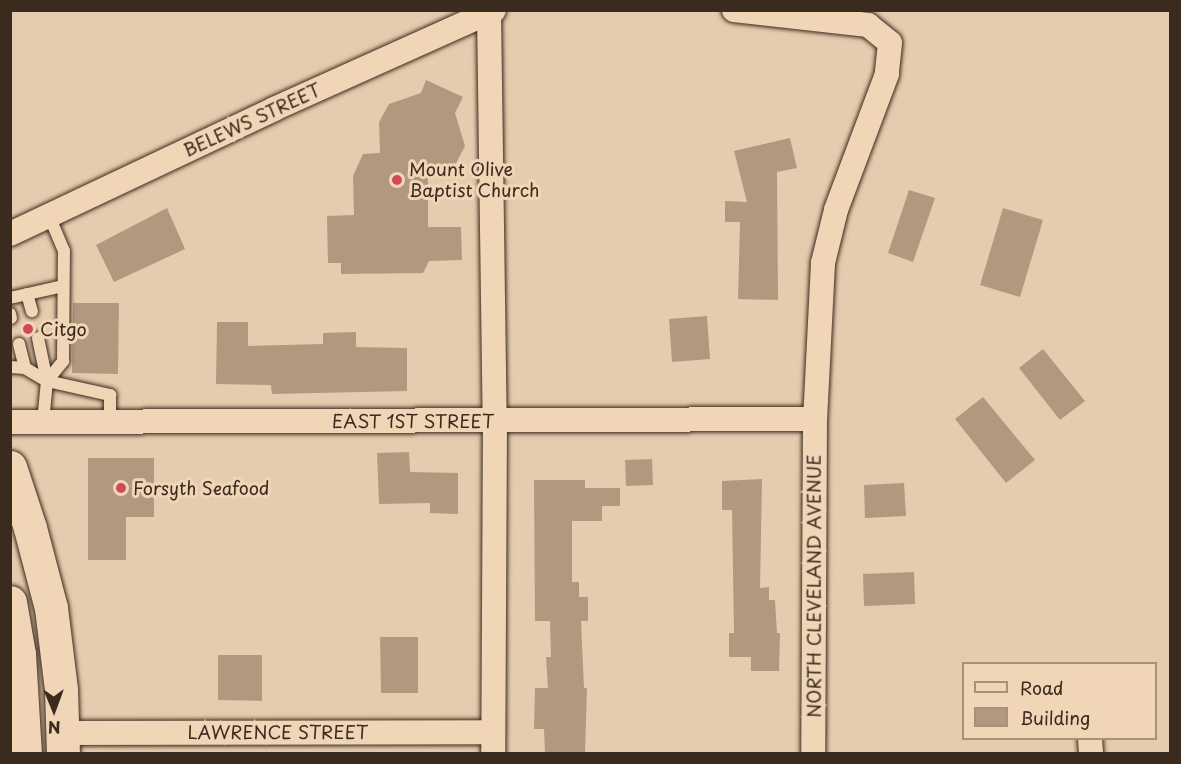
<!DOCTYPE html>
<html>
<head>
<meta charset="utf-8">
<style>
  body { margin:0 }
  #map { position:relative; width:1181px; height:764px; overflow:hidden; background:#e5ccae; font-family:"Playpen Sans",sans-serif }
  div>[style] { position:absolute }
  .building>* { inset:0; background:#b19980 }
  .roads { filter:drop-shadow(0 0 2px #3b2a1e) drop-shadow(0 0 2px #3b2a1e) }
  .service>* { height:12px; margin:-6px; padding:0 6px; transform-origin:6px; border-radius:6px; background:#f0d6b7 }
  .minor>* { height:24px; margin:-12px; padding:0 12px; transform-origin:12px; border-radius:12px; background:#f0d6b7 }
  .primary>* { height:33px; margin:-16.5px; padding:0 16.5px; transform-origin:16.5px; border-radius:16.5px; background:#f0d6b7 }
  .dots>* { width:16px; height:16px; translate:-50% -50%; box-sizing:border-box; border:3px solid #f0d6b7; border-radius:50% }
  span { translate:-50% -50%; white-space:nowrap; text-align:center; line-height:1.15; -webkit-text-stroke:6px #f0d6b7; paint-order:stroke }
  .street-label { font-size:18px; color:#3b2a1e }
  .poi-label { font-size:18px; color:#3b2a1e }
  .left { translate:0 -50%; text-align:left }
  .frame { position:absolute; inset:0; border:12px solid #3b2a1e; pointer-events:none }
  .legend { position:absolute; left:962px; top:662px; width:195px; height:78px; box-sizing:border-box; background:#f0d6b7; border:2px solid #a8917a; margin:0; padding:8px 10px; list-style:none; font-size:18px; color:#3b2a1e }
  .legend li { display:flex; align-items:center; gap:12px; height:30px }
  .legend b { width:30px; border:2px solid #a8917a }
  .north { position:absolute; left:24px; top:680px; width:60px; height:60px; -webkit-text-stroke:4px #f0d6b7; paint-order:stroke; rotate:179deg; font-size:16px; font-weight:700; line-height:24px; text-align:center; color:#3b2a1e }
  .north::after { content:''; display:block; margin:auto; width:21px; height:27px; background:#3b2a1e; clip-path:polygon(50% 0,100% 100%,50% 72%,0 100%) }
</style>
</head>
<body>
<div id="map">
  <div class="building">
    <div style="clip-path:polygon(426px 80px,463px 97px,455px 113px,465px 146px,452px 171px,445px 167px,440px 175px,428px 171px,428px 227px,461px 227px,462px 260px,429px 261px,423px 273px,341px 274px,341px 263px,328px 263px,327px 216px,354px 215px,353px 176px,363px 154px,380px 153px,379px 122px,389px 104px,421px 93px)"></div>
    <div style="clip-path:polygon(790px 138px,797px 168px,777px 172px,778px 300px,738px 299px,740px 222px,725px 222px,725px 201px,747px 202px,734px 151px)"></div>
    <div style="clip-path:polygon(909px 190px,935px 198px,913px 262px,888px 253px)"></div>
    <div style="clip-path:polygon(167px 208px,185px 249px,114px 282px,96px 245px)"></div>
    <div style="clip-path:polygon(1003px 208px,1043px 220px,1020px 297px,980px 285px)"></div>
    <div style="clip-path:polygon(73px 303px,119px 303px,118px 374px,72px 373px)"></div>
    <div style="clip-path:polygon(707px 316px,710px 359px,672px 362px,669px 319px)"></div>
    <div style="clip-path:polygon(217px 322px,248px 322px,248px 346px,323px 344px,323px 333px,356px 332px,356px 347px,407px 348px,407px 391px,272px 394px,271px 385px,216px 384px)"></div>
    <div style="clip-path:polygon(1043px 349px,1085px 401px,1060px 420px,1019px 368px)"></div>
    <div style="clip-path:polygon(983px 397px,1035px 460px,1006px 483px,955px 419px)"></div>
    <div style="clip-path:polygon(409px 452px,410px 472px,458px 473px,458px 514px,430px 513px,430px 503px,379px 504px,377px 453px)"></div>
    <div style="clip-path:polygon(88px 458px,154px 458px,154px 517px,126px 517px,126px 560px,88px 560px)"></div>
    <div style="clip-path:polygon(652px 459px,653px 485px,626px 486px,625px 460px)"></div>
    <div style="clip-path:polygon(762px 479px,760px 588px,769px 587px,769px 600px,775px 600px,777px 633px,780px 633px,779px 671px,751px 671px,751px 657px,729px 657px,729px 633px,734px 633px,732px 510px,722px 510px,722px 481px)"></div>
    <div style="clip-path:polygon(534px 480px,585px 480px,585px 488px,620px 488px,620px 506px,602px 506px,602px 521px,572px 521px,572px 582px,579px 582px,579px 597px,588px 597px,588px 621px,581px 621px,584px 688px,587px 688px,585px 753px,545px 753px,544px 729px,534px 729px,535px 688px,548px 688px,546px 657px,551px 657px,550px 621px,535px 621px)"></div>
    <div style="clip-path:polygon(904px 483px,906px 516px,865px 518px,864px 485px)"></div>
    <div style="clip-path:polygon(914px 572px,915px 604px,864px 606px,863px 574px)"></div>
    <div style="clip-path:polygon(380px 637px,418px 637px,418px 693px,381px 693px)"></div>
    <div style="clip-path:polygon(218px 655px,262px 655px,262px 701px,218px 700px)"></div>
  </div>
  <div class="roads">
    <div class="service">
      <div style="left:27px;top:294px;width:18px;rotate:74deg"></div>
      <div style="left:10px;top:298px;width:54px;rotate:-12.8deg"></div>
      <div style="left:10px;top:314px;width:4px;rotate:76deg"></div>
      <div style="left:38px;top:338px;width:44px;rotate:78.2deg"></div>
      <div style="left:19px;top:344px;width:25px;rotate:76deg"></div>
      <div style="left:25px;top:368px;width:26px;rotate:31deg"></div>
      <div style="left:10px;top:367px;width:15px;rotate:4deg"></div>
      <div style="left:47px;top:381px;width:26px;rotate:-51deg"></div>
      <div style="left:63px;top:361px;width:110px;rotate:-89.5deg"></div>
      <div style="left:64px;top:251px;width:38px;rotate:-113deg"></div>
      <div style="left:43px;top:422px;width:41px;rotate:-84.4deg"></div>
      <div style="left:47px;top:381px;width:65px;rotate:12.5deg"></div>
      <div style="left:110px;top:395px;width:27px;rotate:90deg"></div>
    </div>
    <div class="minor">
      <div style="left:734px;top:10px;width:135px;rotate:6.4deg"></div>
      <div style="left:868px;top:25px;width:28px;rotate:39deg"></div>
      <div style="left:890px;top:43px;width:31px;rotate:96deg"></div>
      <div style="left:887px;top:74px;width:145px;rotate:110.6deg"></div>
      <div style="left:836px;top:210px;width:55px;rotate:103.8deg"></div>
      <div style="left:823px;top:263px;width:156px;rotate:92.9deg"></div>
      <div style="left:815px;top:419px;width:335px;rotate:90.3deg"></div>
      <div style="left:489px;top:12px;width:409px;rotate:89.2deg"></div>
      <div style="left:495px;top:421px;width:333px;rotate:90.3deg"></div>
      <div style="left:10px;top:234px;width:292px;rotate:-25.3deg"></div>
      <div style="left:274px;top:109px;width:241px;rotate:-24.2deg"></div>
      <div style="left:10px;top:422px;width:805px;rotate:-0.21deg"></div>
      <div style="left:63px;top:733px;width:430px;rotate:-0.1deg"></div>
      <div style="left:1090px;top:738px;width:16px;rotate:86deg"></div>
    </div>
    <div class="primary">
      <div style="left:10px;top:467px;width:64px;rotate:71.8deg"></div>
      <div style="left:30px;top:528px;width:83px;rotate:75.3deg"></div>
      <div style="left:51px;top:608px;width:83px;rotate:83deg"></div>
      <div style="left:61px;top:690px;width:64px;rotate:88.2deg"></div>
      <div style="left:10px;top:602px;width:53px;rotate:80.2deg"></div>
      <div style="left:19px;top:654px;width:100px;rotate:86.6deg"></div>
    </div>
  </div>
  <div class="dots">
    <div style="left:397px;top:180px;background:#d1495b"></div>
    <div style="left:28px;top:329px;background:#d1495b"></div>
    <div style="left:121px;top:488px;background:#d1495b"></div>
  </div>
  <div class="street-label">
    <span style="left:252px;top:120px;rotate:-25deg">BELEWS STREET</span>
    <span style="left:413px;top:421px">EAST 1ST STREET</span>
    <span style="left:814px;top:586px;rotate:-90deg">NORTH CLEVELAND AVENUE</span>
    <span style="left:278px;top:732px">LAWRENCE STREET</span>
  </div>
  <div class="poi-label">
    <span class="left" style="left:409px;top:180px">Mount Olive<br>Baptist Church</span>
    <span class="left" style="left:40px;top:329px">Citgo</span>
    <span class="left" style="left:133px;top:488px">Forsyth Seafood</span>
  </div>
  <div class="frame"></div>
  <ul class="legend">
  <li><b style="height:8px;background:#f0d6b7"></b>Road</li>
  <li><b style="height:16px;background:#b19980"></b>Building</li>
  </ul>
  <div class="north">N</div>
</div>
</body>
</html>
